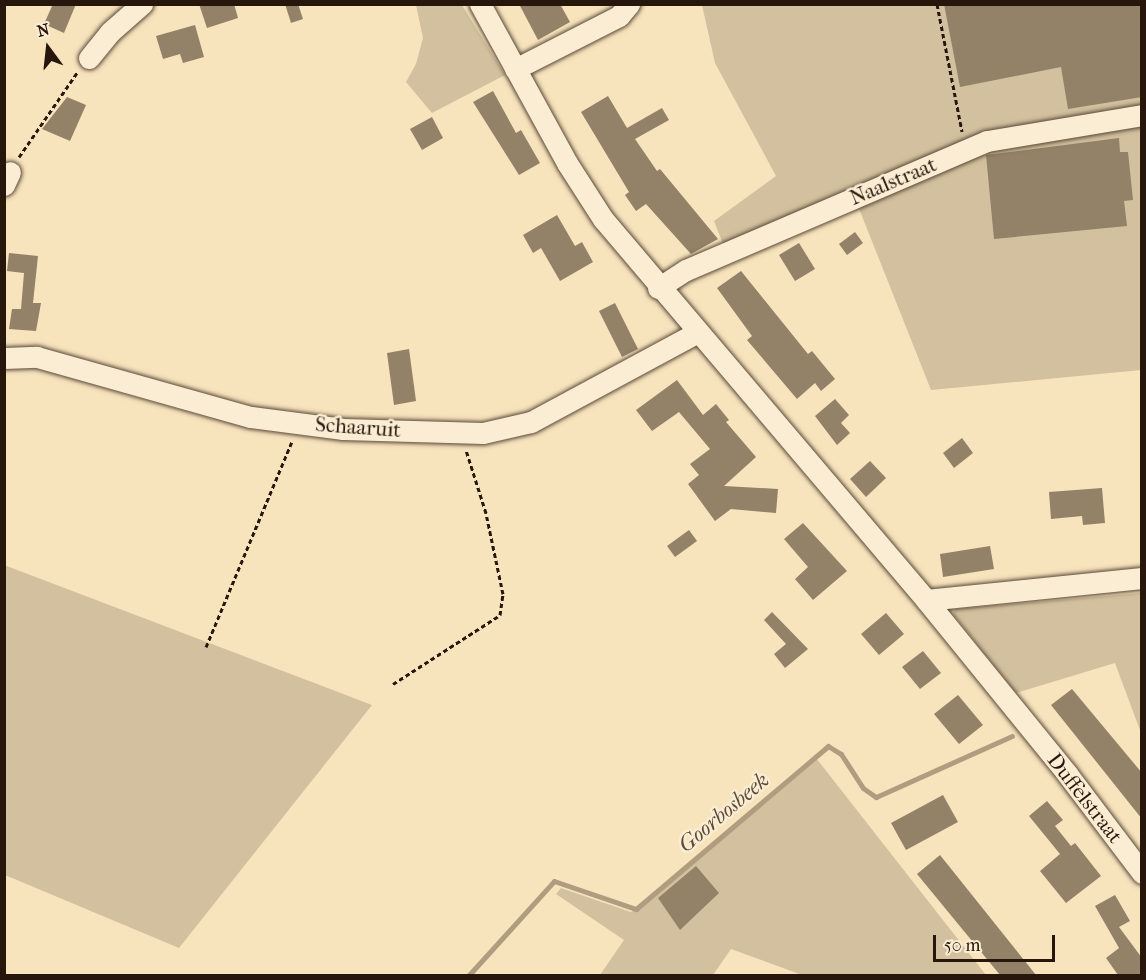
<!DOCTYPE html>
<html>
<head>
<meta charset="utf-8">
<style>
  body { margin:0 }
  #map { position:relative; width:1146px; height:980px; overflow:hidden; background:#f7e3bc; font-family:"IM FELL French Canon",serif }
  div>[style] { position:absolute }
  .green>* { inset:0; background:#d3c09e }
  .stream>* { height:5px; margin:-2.5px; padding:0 2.5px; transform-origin:2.5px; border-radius:2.5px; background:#b09d80 }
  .building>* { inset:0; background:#938168 }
  .path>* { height:3px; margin-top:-1.5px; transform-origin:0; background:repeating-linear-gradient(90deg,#26160c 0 4.5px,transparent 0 7.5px) }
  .roads { filter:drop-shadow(0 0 2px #5a4938) drop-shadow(0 0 2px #5a4938) }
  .minor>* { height:21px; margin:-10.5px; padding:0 10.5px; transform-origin:10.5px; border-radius:10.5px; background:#faedd3 }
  span { translate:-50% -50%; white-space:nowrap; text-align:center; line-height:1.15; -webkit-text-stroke:5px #faedd3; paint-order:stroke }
  .street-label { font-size:21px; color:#26160c }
  .water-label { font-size:22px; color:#5d4c3a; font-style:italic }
  .frame { position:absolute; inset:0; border:6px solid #26160c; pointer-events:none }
  .north { position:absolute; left:18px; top:18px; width:60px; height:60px; -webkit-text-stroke:4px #faedd3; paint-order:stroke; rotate:345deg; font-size:16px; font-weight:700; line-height:24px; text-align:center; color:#26160c }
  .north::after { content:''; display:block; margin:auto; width:21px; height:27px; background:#26160c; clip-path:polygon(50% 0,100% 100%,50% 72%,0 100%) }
  .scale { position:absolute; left:933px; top:935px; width:122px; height:27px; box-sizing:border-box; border:3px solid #26160c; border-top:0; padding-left:8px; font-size:18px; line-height:21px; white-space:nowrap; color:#26160c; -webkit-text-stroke:4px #faedd3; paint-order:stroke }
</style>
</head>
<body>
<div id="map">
  <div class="green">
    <div style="clip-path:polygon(416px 5px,462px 5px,505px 75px,432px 113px,406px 82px,416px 64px,423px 38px)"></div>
    <div style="clip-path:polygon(702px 5px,1141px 5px,1141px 370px,931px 390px,858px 206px,729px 259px,714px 221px,776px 176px,715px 63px)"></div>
    <div style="clip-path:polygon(4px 565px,372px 705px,179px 948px,5px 875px)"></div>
    <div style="clip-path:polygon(1141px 593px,1141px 733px,1115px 663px,1016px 693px,953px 614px,955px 609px)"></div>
    <div style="clip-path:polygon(816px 758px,986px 975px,802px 975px,731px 949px,713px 975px,600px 975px,624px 940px,556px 894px,561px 888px,631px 912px)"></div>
  </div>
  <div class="stream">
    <div style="left:468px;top:976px;width:128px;rotate:-47.8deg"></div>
    <div style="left:554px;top:881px;width:87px;rotate:18.9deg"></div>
    <div style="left:636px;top:909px;width:252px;rotate:-40.3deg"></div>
    <div style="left:828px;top:746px;width:15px;rotate:32deg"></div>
    <div style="left:841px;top:754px;width:40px;rotate:57.1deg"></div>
    <div style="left:863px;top:788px;width:16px;rotate:35deg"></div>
    <div style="left:876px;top:797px;width:149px;rotate:-24.2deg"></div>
  </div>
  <div class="building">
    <div style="clip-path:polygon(53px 4px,76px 4px,64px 33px,44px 24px)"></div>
    <div style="clip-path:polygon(199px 4px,234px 4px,238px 18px,207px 28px)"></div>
    <div style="clip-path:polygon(285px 4px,298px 4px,303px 19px,291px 23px)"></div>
    <div style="clip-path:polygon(519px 4px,560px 4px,570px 22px,538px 40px)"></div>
    <div style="clip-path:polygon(944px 4px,1142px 4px,1142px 97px,1068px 109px,1061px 67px,960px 87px)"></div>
    <div style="clip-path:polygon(195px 25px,204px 57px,183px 63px,180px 54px,163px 59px,156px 36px)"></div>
    <div style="clip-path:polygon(493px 91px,516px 133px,521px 130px,540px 163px,519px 175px,473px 102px)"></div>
    <div style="clip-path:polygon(608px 96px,627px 128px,662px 108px,669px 120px,635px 139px,657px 171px,660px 169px,718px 239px,691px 254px,646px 204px,636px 211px,625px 195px,629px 192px,581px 112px)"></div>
    <div style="clip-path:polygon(67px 97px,86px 105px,70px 141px,42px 129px)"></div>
    <div style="clip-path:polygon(432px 117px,443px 138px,422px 150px,410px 129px)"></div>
    <div style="clip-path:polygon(1119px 138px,1120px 152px,1128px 152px,1133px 200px,1124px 201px,1127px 226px,994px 239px,986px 155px)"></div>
    <div style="clip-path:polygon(557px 215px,575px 246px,582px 242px,593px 262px,560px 281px,541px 248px,533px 253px,523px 235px)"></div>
    <div style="clip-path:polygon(855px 232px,863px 243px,847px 255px,839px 244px)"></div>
    <div style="clip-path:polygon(799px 243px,815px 269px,795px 281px,779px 255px)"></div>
    <div style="clip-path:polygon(9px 253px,38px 256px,33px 303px,41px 303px,36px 331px,9px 329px,12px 309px,21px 309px,24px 273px,7px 271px)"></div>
    <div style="clip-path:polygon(741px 271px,808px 354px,812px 351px,835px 379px,821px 391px,815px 383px,797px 399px,747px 340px,752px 336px,717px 288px)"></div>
    <div style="clip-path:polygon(615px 303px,638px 349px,622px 357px,599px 311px)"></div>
    <div style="clip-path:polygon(409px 349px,416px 401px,394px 405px,387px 353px)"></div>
    <div style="clip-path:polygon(677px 380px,703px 415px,716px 404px,729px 420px,726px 422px,756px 457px,724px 486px,778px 489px,776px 513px,731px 509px,715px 521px,688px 484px,699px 475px,690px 464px,710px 449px,679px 412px,652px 431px,636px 410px)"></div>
    <div style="clip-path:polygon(835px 399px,849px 415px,841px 423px,850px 433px,837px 445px,815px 416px)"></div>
    <div style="clip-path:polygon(962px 438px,973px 453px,954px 468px,943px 453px)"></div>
    <div style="clip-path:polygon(870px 461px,886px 478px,866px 497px,850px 479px)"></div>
    <div style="clip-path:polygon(1102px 488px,1105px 523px,1083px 525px,1082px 516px,1051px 519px,1049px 492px)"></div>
    <div style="clip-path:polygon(803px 523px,847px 571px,813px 600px,795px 579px,808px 567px,784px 539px)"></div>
    <div style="clip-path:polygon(689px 530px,697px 541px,675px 557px,667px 546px)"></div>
    <div style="clip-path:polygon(990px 546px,994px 569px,943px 577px,940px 554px)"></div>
    <div style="clip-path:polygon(772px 612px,808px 649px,785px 668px,774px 654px,786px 644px,764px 620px)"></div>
    <div style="clip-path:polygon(886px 613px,904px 634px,879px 655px,861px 634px)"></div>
    <div style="clip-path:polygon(923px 651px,941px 673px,920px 689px,902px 667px)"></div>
    <div style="clip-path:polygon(1072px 689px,1142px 773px,1142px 819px,1051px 705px)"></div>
    <div style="clip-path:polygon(958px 695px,983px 725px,959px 744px,934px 714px)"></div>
    <div style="clip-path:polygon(943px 795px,958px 822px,906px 850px,891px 823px)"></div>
    <div style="clip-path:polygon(1047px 801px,1063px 820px,1055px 826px,1071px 846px,1075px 843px,1101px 876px,1066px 903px,1040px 871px,1060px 854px,1029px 816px)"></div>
    <div style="clip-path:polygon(940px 855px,1036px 975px,1000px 975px,917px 874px)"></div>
    <div style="clip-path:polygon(696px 866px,719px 893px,680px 930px,658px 898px)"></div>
    <div style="clip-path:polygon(1115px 895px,1130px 921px,1119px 927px,1142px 958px,1142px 975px,1118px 975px,1106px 958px,1119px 948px,1095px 906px)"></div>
  </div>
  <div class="path">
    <div style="left:937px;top:4px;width:130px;rotate:78.9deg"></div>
    <div style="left:19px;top:157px;width:104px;rotate:-55.5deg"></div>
    <div style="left:206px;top:647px;width:223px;rotate:-67.3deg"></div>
    <div style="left:393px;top:684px;width:127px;rotate:-32.8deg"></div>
    <div style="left:500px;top:615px;width:21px;rotate:-82deg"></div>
    <div style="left:503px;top:594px;width:83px;rotate:-101.9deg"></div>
    <div style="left:486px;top:513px;width:66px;rotate:-107.6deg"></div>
  </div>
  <div class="roads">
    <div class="minor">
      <div style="left:480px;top:4px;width:181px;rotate:61.3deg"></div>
      <div style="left:567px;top:163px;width:67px;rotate:57.3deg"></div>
      <div style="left:603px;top:219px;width:499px;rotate:49.7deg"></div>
      <div style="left:926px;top:600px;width:225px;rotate:50.9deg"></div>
      <div style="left:1068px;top:775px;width:123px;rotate:52.9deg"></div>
      <div style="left:89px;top:58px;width:33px;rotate:-51deg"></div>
      <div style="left:110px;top:32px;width:43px;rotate:-41.2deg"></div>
      <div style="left:515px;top:69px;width:117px;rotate:-27deg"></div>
      <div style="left:619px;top:16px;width:16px;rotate:-50deg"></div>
      <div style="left:4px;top:185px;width:14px;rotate:-65deg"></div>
      <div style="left:658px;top:288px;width:33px;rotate:-33deg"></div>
      <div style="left:686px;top:270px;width:327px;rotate:-23.2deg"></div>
      <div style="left:987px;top:141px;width:157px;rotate:-9.5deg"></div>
      <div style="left:4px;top:358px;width:33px;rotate:-2deg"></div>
      <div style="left:37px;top:357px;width:222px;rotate:15.7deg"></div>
      <div style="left:251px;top:417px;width:93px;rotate:7.4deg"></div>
      <div style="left:343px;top:429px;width:140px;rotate:1.6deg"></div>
      <div style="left:483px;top:433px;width:49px;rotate:-12.9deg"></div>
      <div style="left:531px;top:422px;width:187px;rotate:-28.3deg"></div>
      <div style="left:926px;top:600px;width:217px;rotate:-5.8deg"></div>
    </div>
  </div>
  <div class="street-label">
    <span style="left:893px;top:181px;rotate:-23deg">Naalstraat</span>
    <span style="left:358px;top:427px;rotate:4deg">Schaaruit</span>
    <span style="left:1085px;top:798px;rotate:52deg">Duffelstraat</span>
  </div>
  <div class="water-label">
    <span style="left:724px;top:813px;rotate:-40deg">Goorbosbeek</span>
  </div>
  <div class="frame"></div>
  <div class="north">N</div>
  <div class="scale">50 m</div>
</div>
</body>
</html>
